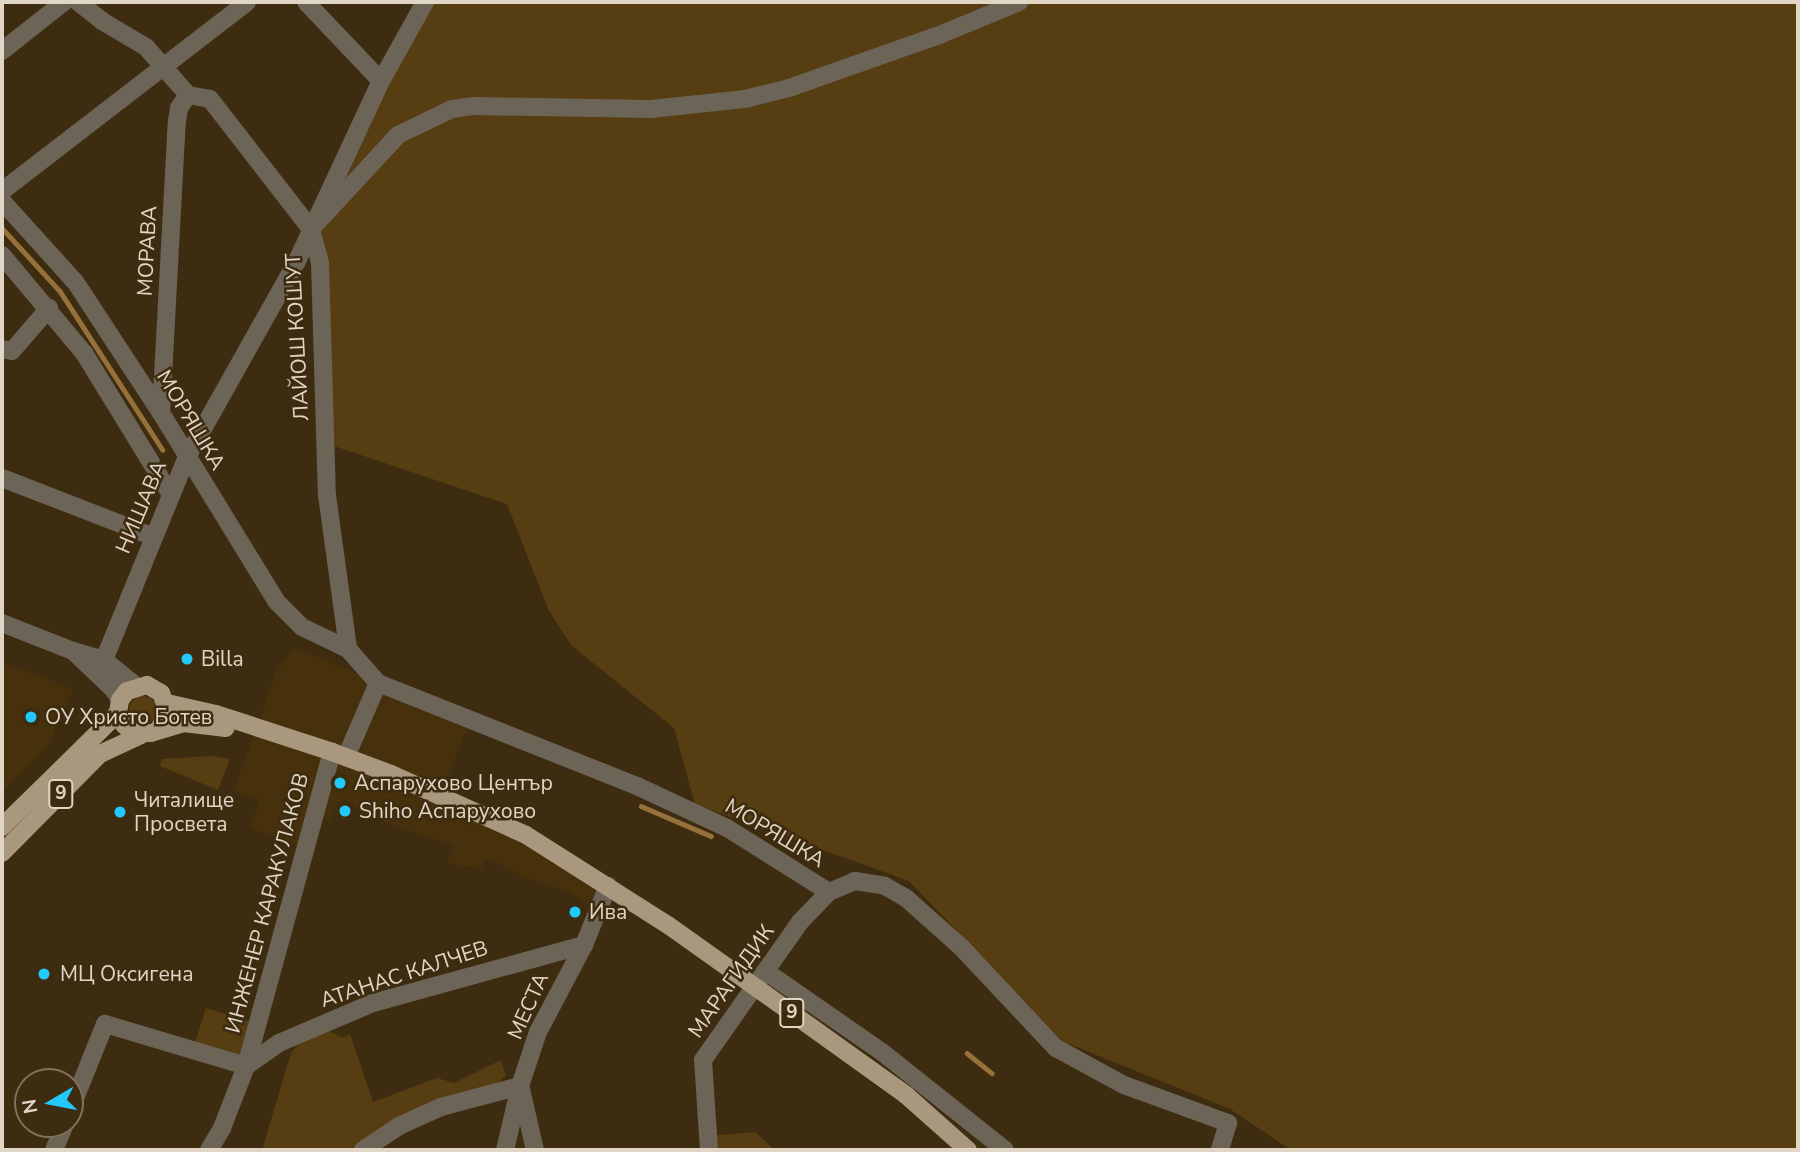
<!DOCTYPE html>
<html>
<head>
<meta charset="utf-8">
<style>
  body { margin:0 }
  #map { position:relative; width:1800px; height:1152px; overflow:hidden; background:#3e2c10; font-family:"Nunito Sans",sans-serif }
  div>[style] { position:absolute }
  .built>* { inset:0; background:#47310c }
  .green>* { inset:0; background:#573d12 }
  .round { border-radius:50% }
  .stream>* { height:4.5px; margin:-2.25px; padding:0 2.25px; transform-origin:2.25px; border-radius:2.25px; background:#967139 }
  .minor>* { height:18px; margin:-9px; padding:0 9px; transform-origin:9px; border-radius:9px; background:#6d6458 }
  .major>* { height:18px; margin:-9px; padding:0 9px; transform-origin:9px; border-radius:9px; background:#aa987e }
  .dots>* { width:19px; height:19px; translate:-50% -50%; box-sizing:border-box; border:4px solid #3e2c10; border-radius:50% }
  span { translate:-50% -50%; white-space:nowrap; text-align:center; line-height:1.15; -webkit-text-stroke:5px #3e2c10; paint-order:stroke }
  .shield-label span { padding:2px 5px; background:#3e2c10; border:2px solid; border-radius:5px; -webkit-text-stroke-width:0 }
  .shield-label { font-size:19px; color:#e1d6c6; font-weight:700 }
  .street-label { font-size:21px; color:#e1d6c6 }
  .poi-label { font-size:21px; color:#e1d6c6 }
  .left { translate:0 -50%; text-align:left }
  .frame { position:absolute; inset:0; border:4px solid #e1d6c6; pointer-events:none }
  .north { position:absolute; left:14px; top:1068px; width:70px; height:70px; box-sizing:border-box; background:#3e2c10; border:2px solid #7f7059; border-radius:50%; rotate:260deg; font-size:19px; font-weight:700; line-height:28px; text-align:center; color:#e1d6c6 }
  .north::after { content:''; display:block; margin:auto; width:24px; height:32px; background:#22c9fd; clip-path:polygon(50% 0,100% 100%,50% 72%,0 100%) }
</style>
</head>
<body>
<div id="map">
  <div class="built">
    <div style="clip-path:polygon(294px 647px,363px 676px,384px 695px,467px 729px,437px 802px,525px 841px,601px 889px,590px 906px,565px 890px,528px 879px,494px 861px,484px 859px,482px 869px,447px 863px,454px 845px,394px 826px,338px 801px,329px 821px,315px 813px,305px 846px,249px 828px,260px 799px,234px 791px,277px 669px)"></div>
    <div style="clip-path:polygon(2px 661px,73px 689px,48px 746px,2px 792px)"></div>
  </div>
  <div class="green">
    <div style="clip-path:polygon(435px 2px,1798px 2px,1798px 1150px,1291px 1150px,1230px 1109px,1062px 1041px,909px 881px,695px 804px,674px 728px,572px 646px,549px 611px,507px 504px,334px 446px,317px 228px,403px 54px)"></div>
    <div class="round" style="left:129px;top:696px;width:28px;height:28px"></div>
    <div style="clip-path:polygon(212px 756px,230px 759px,218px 790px,160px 766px,162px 759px)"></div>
    <div style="clip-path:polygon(206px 1008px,251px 1022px,240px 1056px,195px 1042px)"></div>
    <div style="clip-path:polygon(325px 1029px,343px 1038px,350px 1034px,373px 1102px,437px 1078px,454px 1083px,497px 1062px,501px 1061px,506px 1075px,499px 1082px,400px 1117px,354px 1150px,262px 1150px,291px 1053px,299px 1043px)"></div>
    <div style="clip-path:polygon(755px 1132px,775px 1150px,709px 1150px,707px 1136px)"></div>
  </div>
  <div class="stream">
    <div style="left:2px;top:228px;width:86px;rotate:47.4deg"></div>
    <div style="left:60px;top:291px;width:189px;rotate:57.1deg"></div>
    <div style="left:641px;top:806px;width:76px;rotate:23.2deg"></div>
    <div style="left:967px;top:1053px;width:32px;rotate:39deg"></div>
  </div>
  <div class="minor">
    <div style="left:78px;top:2px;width:31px;rotate:38deg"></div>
    <div style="left:102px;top:21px;width:51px;rotate:30.6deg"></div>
    <div style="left:146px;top:47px;width:64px;rotate:48.8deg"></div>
    <div style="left:188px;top:95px;width:22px;rotate:10deg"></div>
    <div style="left:210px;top:99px;width:165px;rotate:52.2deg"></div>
    <div style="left:311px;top:229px;width:35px;rotate:75deg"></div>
    <div style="left:320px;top:263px;width:232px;rotate:88.3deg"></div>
    <div style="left:327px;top:495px;width:155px;rotate:82.2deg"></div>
    <div style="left:348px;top:649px;width:45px;rotate:48.6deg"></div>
    <div style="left:378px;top:683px;width:279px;rotate:21.7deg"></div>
    <div style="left:637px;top:786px;width:99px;rotate:25deg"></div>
    <div style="left:727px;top:828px;width:120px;rotate:32.1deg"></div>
    <div style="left:829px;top:892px;width:28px;rotate:-23deg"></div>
    <div style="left:855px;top:881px;width:30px;rotate:9deg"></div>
    <div style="left:885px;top:886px;width:24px;rotate:30deg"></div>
    <div style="left:906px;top:898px;width:74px;rotate:41.7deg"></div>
    <div style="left:961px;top:947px;width:139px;rotate:46.8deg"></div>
    <div style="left:1056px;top:1048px;width:77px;rotate:28.6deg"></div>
    <div style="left:1124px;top:1085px;width:111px;rotate:20.1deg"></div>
    <div style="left:1228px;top:1123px;width:28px;rotate:107deg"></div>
    <div style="left:306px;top:2px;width:109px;rotate:46.5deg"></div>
    <div style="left:2px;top:51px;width:79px;rotate:-38.3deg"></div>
    <div style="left:2px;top:191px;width:309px;rotate:-37.6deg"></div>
    <div style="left:2px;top:201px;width:110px;rotate:47.9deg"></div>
    <div style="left:76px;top:283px;width:155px;rotate:56.8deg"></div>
    <div style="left:161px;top:413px;width:222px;rotate:58.5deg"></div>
    <div style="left:277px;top:602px;width:35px;rotate:45deg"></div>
    <div style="left:302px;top:627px;width:51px;rotate:25.6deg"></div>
    <div style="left:311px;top:229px;width:128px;rotate:-47.2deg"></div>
    <div style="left:398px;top:135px;width:60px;rotate:-25.7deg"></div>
    <div style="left:452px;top:109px;width:22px;rotate:-8deg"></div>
    <div style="left:474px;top:106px;width:177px;rotate:1deg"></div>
    <div style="left:651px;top:109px;width:95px;rotate:-6.1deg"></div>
    <div style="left:745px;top:99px;width:45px;rotate:-14deg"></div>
    <div style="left:789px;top:88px;width:157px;rotate:-19.4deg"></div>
    <div style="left:937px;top:36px;width:89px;rotate:-22.5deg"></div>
    <div style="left:2px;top:255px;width:128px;rotate:50.1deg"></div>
    <div style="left:84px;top:353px;width:167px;rotate:58.5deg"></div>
    <div style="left:2px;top:349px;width:10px;rotate:11deg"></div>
    <div style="left:12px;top:351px;width:57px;rotate:-49.3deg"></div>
    <div style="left:161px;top:413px;width:292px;rotate:-86.9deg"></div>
    <div style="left:177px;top:121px;width:13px;rotate:-81deg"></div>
    <div style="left:179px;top:108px;width:16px;rotate:-55deg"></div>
    <div style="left:2px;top:478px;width:163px;rotate:21.2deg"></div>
    <div style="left:2px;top:623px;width:76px;rotate:21.5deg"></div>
    <div style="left:73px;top:651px;width:32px;rotate:16deg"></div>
    <div style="left:104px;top:660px;width:41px;rotate:39.1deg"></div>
    <div style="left:73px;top:651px;width:57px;rotate:43.6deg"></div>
    <div style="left:114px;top:690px;width:12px;rotate:59deg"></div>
    <div style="left:104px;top:660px;width:217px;rotate:-67.8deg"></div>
    <div style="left:186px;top:459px;width:227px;rotate:-60.7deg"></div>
    <div style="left:297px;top:261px;width:199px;rotate:-65deg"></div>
    <div style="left:381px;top:81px;width:90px;rotate:-60.9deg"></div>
    <div style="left:346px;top:757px;width:81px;rotate:-66.6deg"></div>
    <div style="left:765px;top:971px;width:142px;rotate:34.7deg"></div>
    <div style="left:882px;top:1052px;width:157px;rotate:38.5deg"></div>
    <div style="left:246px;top:1066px;width:40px;rotate:-34.9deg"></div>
    <div style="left:279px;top:1043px;width:102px;rotate:-23.1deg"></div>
    <div style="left:373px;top:1003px;width:219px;rotate:-15.4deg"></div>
    <div style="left:521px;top:1089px;width:63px;rotate:77.1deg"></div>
    <div style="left:70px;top:1111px;width:94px;rotate:-68.1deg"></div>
    <div style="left:105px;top:1024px;width:147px;rotate:16.6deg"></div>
    <div style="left:54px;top:1150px;width:28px;rotate:-67deg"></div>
    <div style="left:209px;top:1150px;width:26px;rotate:-59deg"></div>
    <div style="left:222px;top:1128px;width:66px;rotate:-68.8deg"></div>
    <div style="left:246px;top:1066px;width:326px;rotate:-74.7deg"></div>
    <div style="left:363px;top:1150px;width:43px;rotate:-33.7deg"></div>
    <div style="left:399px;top:1126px;width:46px;rotate:-24.3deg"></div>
    <div style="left:441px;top:1107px;width:82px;rotate:-14.9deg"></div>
    <div style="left:505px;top:1150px;width:66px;rotate:-76.8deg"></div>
    <div style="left:520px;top:1086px;width:57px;rotate:-71.6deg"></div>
    <div style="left:538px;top:1032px;width:98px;rotate:-62.1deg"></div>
    <div style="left:584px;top:945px;width:64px;rotate:-67.9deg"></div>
    <div style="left:709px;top:1150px;width:90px;rotate:-93.8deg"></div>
    <div style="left:703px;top:1060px;width:169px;rotate:-54.9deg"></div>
    <div style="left:800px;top:922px;width:42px;rotate:-46deg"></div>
  </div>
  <div class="major">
    <div style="left:167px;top:703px;width:50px;rotate:12.7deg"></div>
    <div style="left:216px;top:714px;width:122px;rotate:18.1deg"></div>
    <div style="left:332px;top:752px;width:63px;rotate:20.4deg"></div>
    <div style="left:391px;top:774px;width:148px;rotate:24.3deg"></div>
    <div style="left:526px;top:835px;width:168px;rotate:32.4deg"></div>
    <div style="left:668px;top:925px;width:145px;rotate:35.4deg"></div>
    <div style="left:786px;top:1009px;width:148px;rotate:35.6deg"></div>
    <div style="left:906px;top:1095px;width:83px;rotate:41.6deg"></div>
    <div style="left:159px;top:729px;width:19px;rotate:-62deg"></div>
    <div style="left:168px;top:712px;width:20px;rotate:-110deg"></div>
    <div style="left:161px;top:693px;width:16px;rotate:-150deg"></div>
    <div style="left:147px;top:685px;width:21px;rotate:163deg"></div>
    <div style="left:127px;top:691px;width:11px;rotate:128deg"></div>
    <div style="left:120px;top:700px;width:13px;rotate:99deg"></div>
    <div style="left:118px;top:713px;width:13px;rotate:63deg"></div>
    <div style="left:124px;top:725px;width:13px;rotate:39deg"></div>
    <div style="left:134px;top:733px;width:17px"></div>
    <div style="left:151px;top:733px;width:34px;rotate:-17deg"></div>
    <div style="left:184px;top:723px;width:42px;rotate:6.8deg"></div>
    <div style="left:2px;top:827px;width:163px;rotate:-44.5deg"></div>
    <div style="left:2px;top:853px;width:139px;rotate:-45.3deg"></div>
    <div style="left:100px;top:754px;width:45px;rotate:-24.9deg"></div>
  </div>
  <div class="dots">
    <div style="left:187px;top:659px;background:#22c9fd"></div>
    <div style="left:31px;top:717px;background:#22c9fd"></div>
    <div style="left:340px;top:783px;background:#22c9fd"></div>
    <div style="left:345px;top:811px;background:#22c9fd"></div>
    <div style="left:120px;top:812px;background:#22c9fd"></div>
    <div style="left:575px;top:912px;background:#22c9fd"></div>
    <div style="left:44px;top:974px;background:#22c9fd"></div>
  </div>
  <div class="shield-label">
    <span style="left:61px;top:794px">9</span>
    <span style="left:792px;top:1013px">9</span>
  </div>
  <div class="street-label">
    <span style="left:147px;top:251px;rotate:-87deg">МОРАВА</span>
    <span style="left:297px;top:337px;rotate:-93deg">ЛАЙОШ КОШУТ</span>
    <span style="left:191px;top:420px;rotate:59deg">МОРЯШКА</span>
    <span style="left:141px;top:507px;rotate:-67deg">НИШАВА</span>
    <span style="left:775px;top:833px;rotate:31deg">МОРЯШКА</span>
    <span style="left:267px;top:903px;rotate:-75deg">ИНЖЕНЕР КАРАКУЛАКОВ</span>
    <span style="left:404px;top:974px;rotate:-18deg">АТАНАС КАЛЧЕВ</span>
    <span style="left:731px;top:981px;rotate:-55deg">МАРАГИДИК</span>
    <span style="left:528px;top:1006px;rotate:-66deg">МЕСТА</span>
  </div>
  <div class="poi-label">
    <span class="left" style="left:201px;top:659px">Billa</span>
    <span class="left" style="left:45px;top:717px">ОУ Христо Ботев</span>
    <span class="left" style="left:354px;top:783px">Аспарухово Център</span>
    <span class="left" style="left:134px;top:812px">Читалище<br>Просвета</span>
    <span class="left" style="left:359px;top:811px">Shiho Аспарухово</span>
    <span class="left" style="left:589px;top:912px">Ива</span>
    <span class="left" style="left:60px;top:974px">МЦ Оксигена</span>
  </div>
  <div class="frame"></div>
  <div class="north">N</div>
</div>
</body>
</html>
